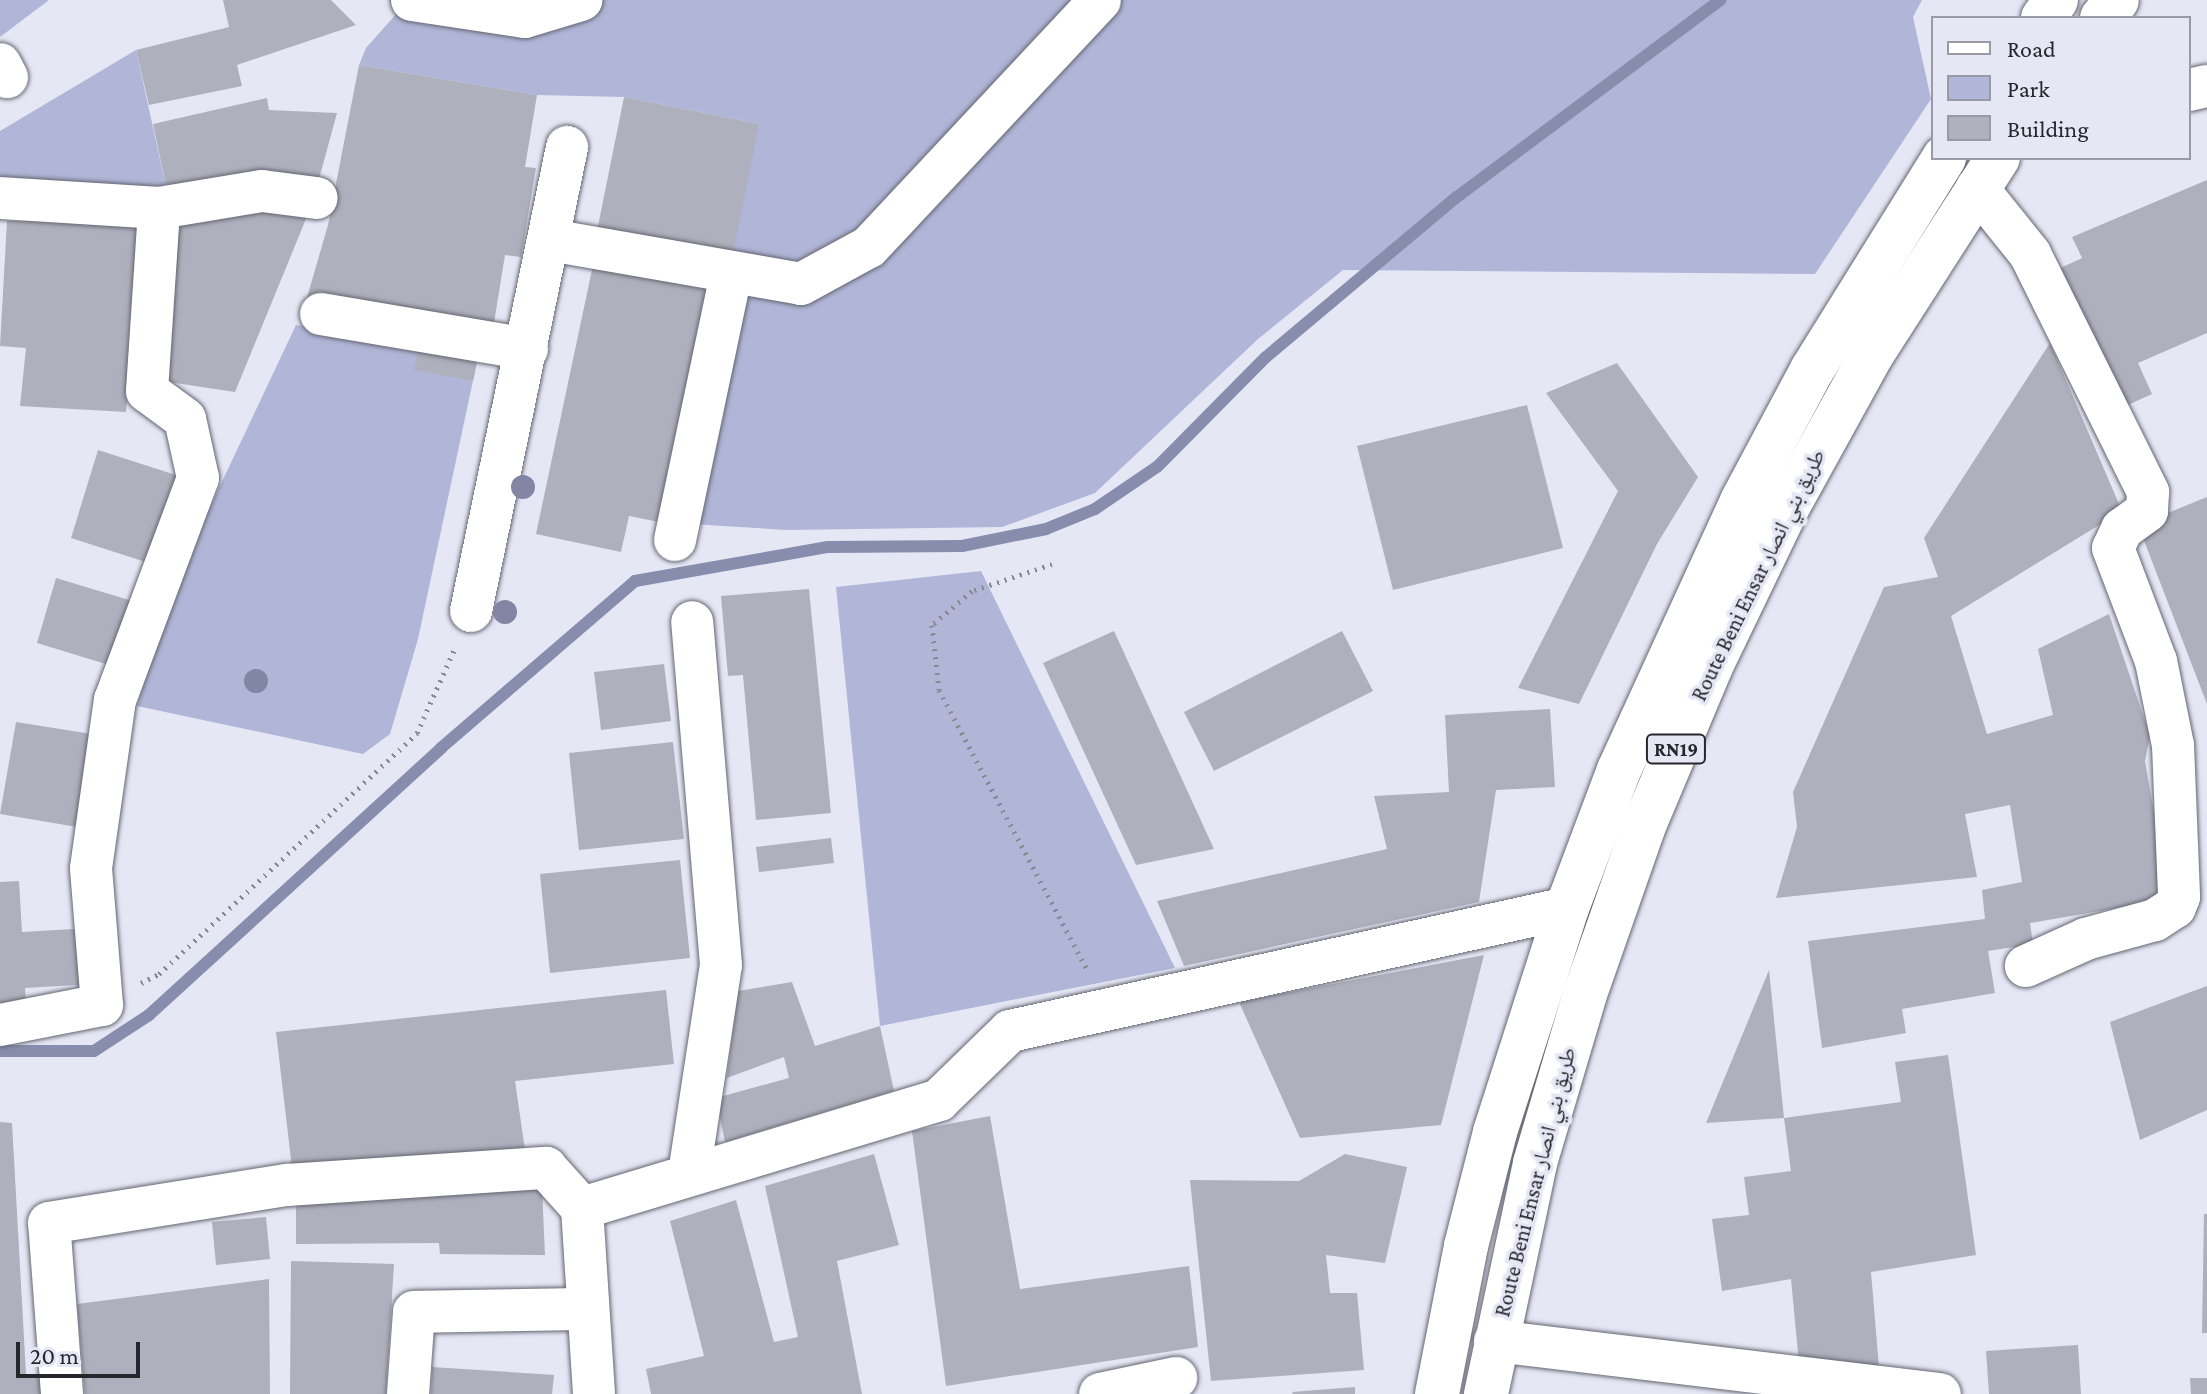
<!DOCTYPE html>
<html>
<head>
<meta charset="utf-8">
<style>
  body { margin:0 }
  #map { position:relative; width:2207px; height:1394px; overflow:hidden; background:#e5e7f5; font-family:"Crimson Pro","Noto Naskh Arabic",serif }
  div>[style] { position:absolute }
  .green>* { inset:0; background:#b1b5d7 }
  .stream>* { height:12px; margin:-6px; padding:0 6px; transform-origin:6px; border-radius:6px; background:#888dad }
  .building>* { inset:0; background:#aeb0bd }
  .path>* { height:5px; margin-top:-2.5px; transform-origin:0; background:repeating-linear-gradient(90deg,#888a93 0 2px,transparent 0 8px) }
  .roads { filter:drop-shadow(0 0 2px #646671) drop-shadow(0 0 2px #646671) }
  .minor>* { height:42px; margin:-21px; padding:0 21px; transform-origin:21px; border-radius:21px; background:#fff }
  .highway>* { height:44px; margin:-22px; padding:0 22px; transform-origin:22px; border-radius:22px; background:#fff }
  .trees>* { width:24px; height:24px; margin:-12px; border-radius:50%; background:#8285a4 }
  span { translate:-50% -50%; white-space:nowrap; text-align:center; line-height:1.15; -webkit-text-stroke:7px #e5e7f5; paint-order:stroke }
  .shield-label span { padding:2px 6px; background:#e5e7f5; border:2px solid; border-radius:6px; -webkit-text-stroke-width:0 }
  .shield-label { font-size:20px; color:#26272c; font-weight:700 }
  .street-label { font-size:22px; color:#26272c }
  .legend { position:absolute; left:1931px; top:16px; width:260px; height:144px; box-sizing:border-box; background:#e5e7f5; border:2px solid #999aa5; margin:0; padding:10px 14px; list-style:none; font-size:24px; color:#26272c }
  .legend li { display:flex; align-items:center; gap:16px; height:40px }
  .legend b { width:40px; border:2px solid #999aa5 }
  .scale { position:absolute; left:16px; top:1342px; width:124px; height:36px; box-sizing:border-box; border:4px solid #26272c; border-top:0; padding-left:10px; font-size:24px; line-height:28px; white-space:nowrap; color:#26272c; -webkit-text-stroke:6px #e5e7f5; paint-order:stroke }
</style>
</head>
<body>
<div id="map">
  <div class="green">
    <div style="clip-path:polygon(0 0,49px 0,0 37px)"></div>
    <div style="clip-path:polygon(389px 0,1922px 0,1913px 17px,1931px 99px,1815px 274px,1343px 270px,1258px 339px,1095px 493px,1002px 527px,786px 530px,659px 522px,759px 124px,624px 97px,537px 95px,359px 65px,366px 48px,398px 12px)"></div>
    <div style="clip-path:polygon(136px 50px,168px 196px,0 184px,0 131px)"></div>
    <div style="clip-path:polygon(296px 325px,478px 357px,418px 639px,390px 734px,363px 754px,137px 706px,177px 577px)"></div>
    <div style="clip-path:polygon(981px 571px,1175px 968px,880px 1026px,836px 587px)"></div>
  </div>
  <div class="stream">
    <div style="left:0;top:1051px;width:94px"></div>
    <div style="left:94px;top:1051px;width:66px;rotate:-33.2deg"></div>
    <div style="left:149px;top:1015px;width:396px;rotate:-42.4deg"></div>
    <div style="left:441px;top:748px;width:256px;rotate:-40.7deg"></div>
    <div style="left:635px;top:581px;width:196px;rotate:-10deg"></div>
    <div style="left:828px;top:547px;width:134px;rotate:-0.4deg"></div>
    <div style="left:962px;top:546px;width:86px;rotate:-11.4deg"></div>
    <div style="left:1046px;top:529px;width:53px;rotate:-22.2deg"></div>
    <div style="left:1095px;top:509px;width:76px;rotate:-34.3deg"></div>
    <div style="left:1158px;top:466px;width:153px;rotate:-45.3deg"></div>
    <div style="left:1266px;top:357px;width:249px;rotate:-40deg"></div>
    <div style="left:1457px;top:197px;width:329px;rotate:-36.8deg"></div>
  </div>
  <div class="building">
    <div style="clip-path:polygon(223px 0,331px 0,356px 25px,237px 65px,242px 86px,149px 105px,136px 50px,229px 27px)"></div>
    <div style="clip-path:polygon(359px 65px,537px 95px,525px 167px,536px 168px,521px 257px,505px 255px,493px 329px,306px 301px,328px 225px)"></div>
    <div style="clip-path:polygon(624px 97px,759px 124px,732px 258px,597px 231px)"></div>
    <div style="clip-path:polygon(267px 98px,269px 110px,337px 113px,319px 179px,168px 196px,153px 124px)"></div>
    <div style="clip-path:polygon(2207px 180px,2207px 333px,2138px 363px,2152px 394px,2117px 410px,2054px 271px,2082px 258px,2072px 237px)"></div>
    <div style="clip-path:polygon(247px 203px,308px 214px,235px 392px,162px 381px,177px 220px)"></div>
    <div style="clip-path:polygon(7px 221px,145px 222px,126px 412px,20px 406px,26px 348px,0 346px)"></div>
    <div style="clip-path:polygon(593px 265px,709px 289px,659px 522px,629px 516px,621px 552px,536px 534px)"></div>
    <div style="clip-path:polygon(2050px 343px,2122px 511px,1951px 616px,1987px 734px,2053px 715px,2038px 649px,2109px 614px,2150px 736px,2145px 761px,2169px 899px,2030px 923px,2033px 944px,1988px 951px,1995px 993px,1902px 1009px,1906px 1033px,1822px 1048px,1808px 941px,1985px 919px,1982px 890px,2022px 882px,2010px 805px,1965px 814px,1977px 877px,1776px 898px,1797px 827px,1793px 792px,1884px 587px,1938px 577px,1924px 538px)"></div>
    <div style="clip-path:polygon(419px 345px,478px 357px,473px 381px,414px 370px)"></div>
    <div style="clip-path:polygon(1617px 363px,1698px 477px,1657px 544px,1579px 704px,1518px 688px,1618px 491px,1546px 393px)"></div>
    <div style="clip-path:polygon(1527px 405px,1563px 548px,1393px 590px,1357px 446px)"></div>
    <div style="clip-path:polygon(98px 450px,182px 477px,155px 565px,71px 538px)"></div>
    <div style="clip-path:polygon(2207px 497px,2207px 704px,2138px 525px)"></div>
    <div style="clip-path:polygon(56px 578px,139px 603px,119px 668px,37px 643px)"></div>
    <div style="clip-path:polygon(809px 589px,831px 813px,756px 820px,743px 675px,728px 676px,721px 596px)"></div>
    <div style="clip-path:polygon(1114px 631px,1214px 849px,1136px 865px,1043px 663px)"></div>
    <div style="clip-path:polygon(1342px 631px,1373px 691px,1214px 771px,1184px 712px)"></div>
    <div style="clip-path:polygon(664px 664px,671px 721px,601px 730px,594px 672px)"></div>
    <div style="clip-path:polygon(1550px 709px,1555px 787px,1496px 790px,1479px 902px,1184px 966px,1157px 901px,1387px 849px,1374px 796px,1449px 792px,1445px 715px)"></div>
    <div style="clip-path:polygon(16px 722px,98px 735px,83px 828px,0 814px)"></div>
    <div style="clip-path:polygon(673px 742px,684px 839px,579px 850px,569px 753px)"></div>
    <div style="clip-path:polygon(831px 838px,834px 863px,759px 872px,756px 847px)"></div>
    <div style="clip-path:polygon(680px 860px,690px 958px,550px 973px,540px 874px)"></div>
    <div style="clip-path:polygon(19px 881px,22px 932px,91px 928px,93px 984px,25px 988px,26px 1002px,0 1005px,0 882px)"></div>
    <div style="clip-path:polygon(1484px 955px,1441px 1125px,1300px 1138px,1239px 1002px)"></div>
    <div style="clip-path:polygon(1769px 970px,1784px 1118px,1706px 1123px)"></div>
    <div style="clip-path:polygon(792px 982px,815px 1046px,880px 1026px,894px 1091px,725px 1142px,716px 1098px,789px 1078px,784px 1057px,727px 1078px,738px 991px)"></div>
    <div style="clip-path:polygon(2207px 986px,2207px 1110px,2140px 1140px,2110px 1022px)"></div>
    <div style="clip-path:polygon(666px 990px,674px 1064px,515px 1081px,525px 1150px,292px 1168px,276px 1032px)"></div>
    <div style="clip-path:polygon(1948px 1055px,1976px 1255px,1871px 1272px,1879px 1367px,1800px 1374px,1791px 1279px,1722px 1291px,1712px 1219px,1749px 1215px,1744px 1177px,1791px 1171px,1784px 1118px,1901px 1102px,1895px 1062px)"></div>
    <div style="clip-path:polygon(990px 1116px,1020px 1289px,1189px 1266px,1198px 1347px,946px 1386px,912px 1131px)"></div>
    <div style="clip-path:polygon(0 1122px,12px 1123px,26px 1374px,44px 1374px,46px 1394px,0 1394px)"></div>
    <div style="clip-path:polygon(874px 1154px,899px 1245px,837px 1261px,862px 1394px,651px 1394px,646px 1369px,704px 1356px,670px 1221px,736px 1200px,774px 1342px,798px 1337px,765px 1186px)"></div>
    <div style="clip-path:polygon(1345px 1154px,1407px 1167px,1385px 1263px,1326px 1255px,1330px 1293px,1357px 1293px,1364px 1370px,1211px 1381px,1190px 1180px,1299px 1181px)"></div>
    <div style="clip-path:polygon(542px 1187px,545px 1255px,440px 1254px,439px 1243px,296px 1244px,296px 1196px)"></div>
    <div style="clip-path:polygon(2204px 1214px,2207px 1214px,2207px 1333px,2202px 1333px)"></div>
    <div style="clip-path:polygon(266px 1217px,270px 1259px,216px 1265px,212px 1222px)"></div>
    <div style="clip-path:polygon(291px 1261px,394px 1264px,386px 1394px,290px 1394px)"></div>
    <div style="clip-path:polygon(269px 1279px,270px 1394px,85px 1394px,77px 1304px)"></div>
    <div style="clip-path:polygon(2078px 1345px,2081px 1394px,1989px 1394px,1986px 1351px)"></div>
    <div style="clip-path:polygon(432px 1367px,554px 1375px,552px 1394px,431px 1394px)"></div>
    <div style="clip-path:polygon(2190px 1378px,2207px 1378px,2207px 1394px,2191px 1394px)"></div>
    <div style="clip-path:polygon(1355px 1387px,1355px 1394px,1293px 1394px,1292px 1392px)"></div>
  </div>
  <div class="path">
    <div style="left:1052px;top:564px;width:84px;rotate:161.4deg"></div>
    <div style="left:972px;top:591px;width:52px;rotate:139.6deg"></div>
    <div style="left:932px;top:625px;width:65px;rotate:83.9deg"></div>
    <div style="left:939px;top:690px;width:317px;rotate:62.1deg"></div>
    <div style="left:141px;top:983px;width:20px;rotate:-27deg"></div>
    <div style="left:159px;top:974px;width:353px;rotate:-43deg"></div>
    <div style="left:417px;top:733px;width:93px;rotate:-65.9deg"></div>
  </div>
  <div class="roads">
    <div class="minor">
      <div style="left:412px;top:0;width:114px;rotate:8.6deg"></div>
      <div style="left:525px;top:17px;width:59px;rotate:-16.9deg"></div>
      <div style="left:0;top:64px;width:15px;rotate:62deg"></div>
      <div style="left:2189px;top:90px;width:18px;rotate:-13deg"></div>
      <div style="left:1977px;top:188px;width:85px;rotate:51.2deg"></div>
      <div style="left:2030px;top:254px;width:266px;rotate:63.6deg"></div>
      <div style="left:2148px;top:492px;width:19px;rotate:93deg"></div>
      <div style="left:2147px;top:511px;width:31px;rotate:144deg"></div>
      <div style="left:2122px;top:529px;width:21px;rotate:115deg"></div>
      <div style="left:2113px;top:548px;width:121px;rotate:69.2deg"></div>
      <div style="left:2156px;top:661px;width:86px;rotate:78.6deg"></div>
      <div style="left:2173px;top:745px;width:152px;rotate:87.7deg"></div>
      <div style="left:2179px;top:897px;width:11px;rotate:112deg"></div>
      <div style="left:2175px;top:907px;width:24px;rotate:147deg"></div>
      <div style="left:2155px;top:920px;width:72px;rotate:164.6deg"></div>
      <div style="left:2086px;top:939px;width:66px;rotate:155.8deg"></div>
      <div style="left:0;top:198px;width:159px;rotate:3.6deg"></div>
      <div style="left:550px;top:240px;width:255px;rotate:9.9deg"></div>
      <div style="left:801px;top:284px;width:77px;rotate:-28.6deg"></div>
      <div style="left:869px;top:247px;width:338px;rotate:-46.9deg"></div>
      <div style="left:321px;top:314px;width:209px;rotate:9.6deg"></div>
      <div style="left:675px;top:540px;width:271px;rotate:-78.1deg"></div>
      <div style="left:471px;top:611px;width:474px;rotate:-78.3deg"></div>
      <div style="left:0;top:1025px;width:104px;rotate:-11.1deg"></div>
      <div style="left:102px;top:1005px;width:137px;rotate:-94.6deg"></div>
      <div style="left:91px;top:868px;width:170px;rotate:-81.9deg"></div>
      <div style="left:115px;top:700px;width:237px;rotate:-69.5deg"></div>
      <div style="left:198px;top:478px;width:60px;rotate:-102.4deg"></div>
      <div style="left:185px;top:419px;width:47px;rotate:-143.6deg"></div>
      <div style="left:147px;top:391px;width:183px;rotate:-86.2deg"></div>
      <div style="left:159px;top:208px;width:104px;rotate:-9.4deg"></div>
      <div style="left:262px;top:191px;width:55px;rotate:7.3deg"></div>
      <div style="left:689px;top:1174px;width:211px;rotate:-81.3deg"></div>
      <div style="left:721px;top:965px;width:344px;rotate:-94.8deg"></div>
      <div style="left:582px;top:1208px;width:373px;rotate:-16.8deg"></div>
      <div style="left:939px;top:1100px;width:99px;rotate:-44.2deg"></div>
      <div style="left:1010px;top:1031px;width:570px;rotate:-12.45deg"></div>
      <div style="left:1495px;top:1341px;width:448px;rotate:6.8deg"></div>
      <div style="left:62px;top:1394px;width:171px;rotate:-94.3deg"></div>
      <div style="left:49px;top:1223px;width:241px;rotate:-9.1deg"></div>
      <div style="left:287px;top:1185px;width:260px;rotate:-3.8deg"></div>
      <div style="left:546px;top:1168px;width:54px;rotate:48deg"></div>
      <div style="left:582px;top:1208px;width:186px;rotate:86.3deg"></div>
      <div style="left:408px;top:1394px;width:82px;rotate:-85.8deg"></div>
      <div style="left:414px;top:1312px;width:174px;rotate:-1deg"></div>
      <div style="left:1100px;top:1394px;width:78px;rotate:-11.9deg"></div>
    </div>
    <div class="highway">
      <div style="left:2043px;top:18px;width:22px;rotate:-54deg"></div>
      <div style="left:2102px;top:18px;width:23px;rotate:-50deg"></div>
      <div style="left:1437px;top:1394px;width:151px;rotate:-78.9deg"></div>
      <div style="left:1466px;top:1246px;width:118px;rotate:-75.7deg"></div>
      <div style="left:1495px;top:1132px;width:235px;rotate:-72.2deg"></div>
      <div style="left:1567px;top:908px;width:147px;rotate:-69.4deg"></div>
      <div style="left:1619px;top:770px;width:296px;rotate:-65.4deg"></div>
      <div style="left:1742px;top:501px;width:149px;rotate:-61.9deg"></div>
      <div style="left:1812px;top:370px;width:250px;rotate:-58.1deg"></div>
      <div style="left:1486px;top:1394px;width:236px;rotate:-78deg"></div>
      <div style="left:1535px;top:1163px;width:176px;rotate:-73.5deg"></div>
      <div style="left:1585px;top:994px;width:176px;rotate:-70.7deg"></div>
      <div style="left:1643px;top:828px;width:176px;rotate:-67.2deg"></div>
      <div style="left:1711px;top:666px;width:175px;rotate:-64.3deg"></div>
      <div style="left:1787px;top:508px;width:176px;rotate:-61.1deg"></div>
      <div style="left:1872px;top:354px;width:233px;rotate:-57.3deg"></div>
    </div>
  </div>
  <div class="trees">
    <div style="left:523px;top:487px"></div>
    <div style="left:505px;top:612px"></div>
    <div style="left:256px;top:681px"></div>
  </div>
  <div class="shield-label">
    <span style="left:1676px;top:749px">RN19</span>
  </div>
  <div class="street-label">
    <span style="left:1758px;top:575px;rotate:-64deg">Route Beni Ensar طريق بني انصار</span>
    <span style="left:1535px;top:1182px;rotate:-76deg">Route Beni Ensar طريق بني انصار</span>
  </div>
  <ul class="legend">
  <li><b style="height:10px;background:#fff"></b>Road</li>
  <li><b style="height:22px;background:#b1b5d7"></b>Park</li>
  <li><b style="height:22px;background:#aeb0bd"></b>Building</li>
  </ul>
  <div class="scale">20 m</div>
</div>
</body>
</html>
